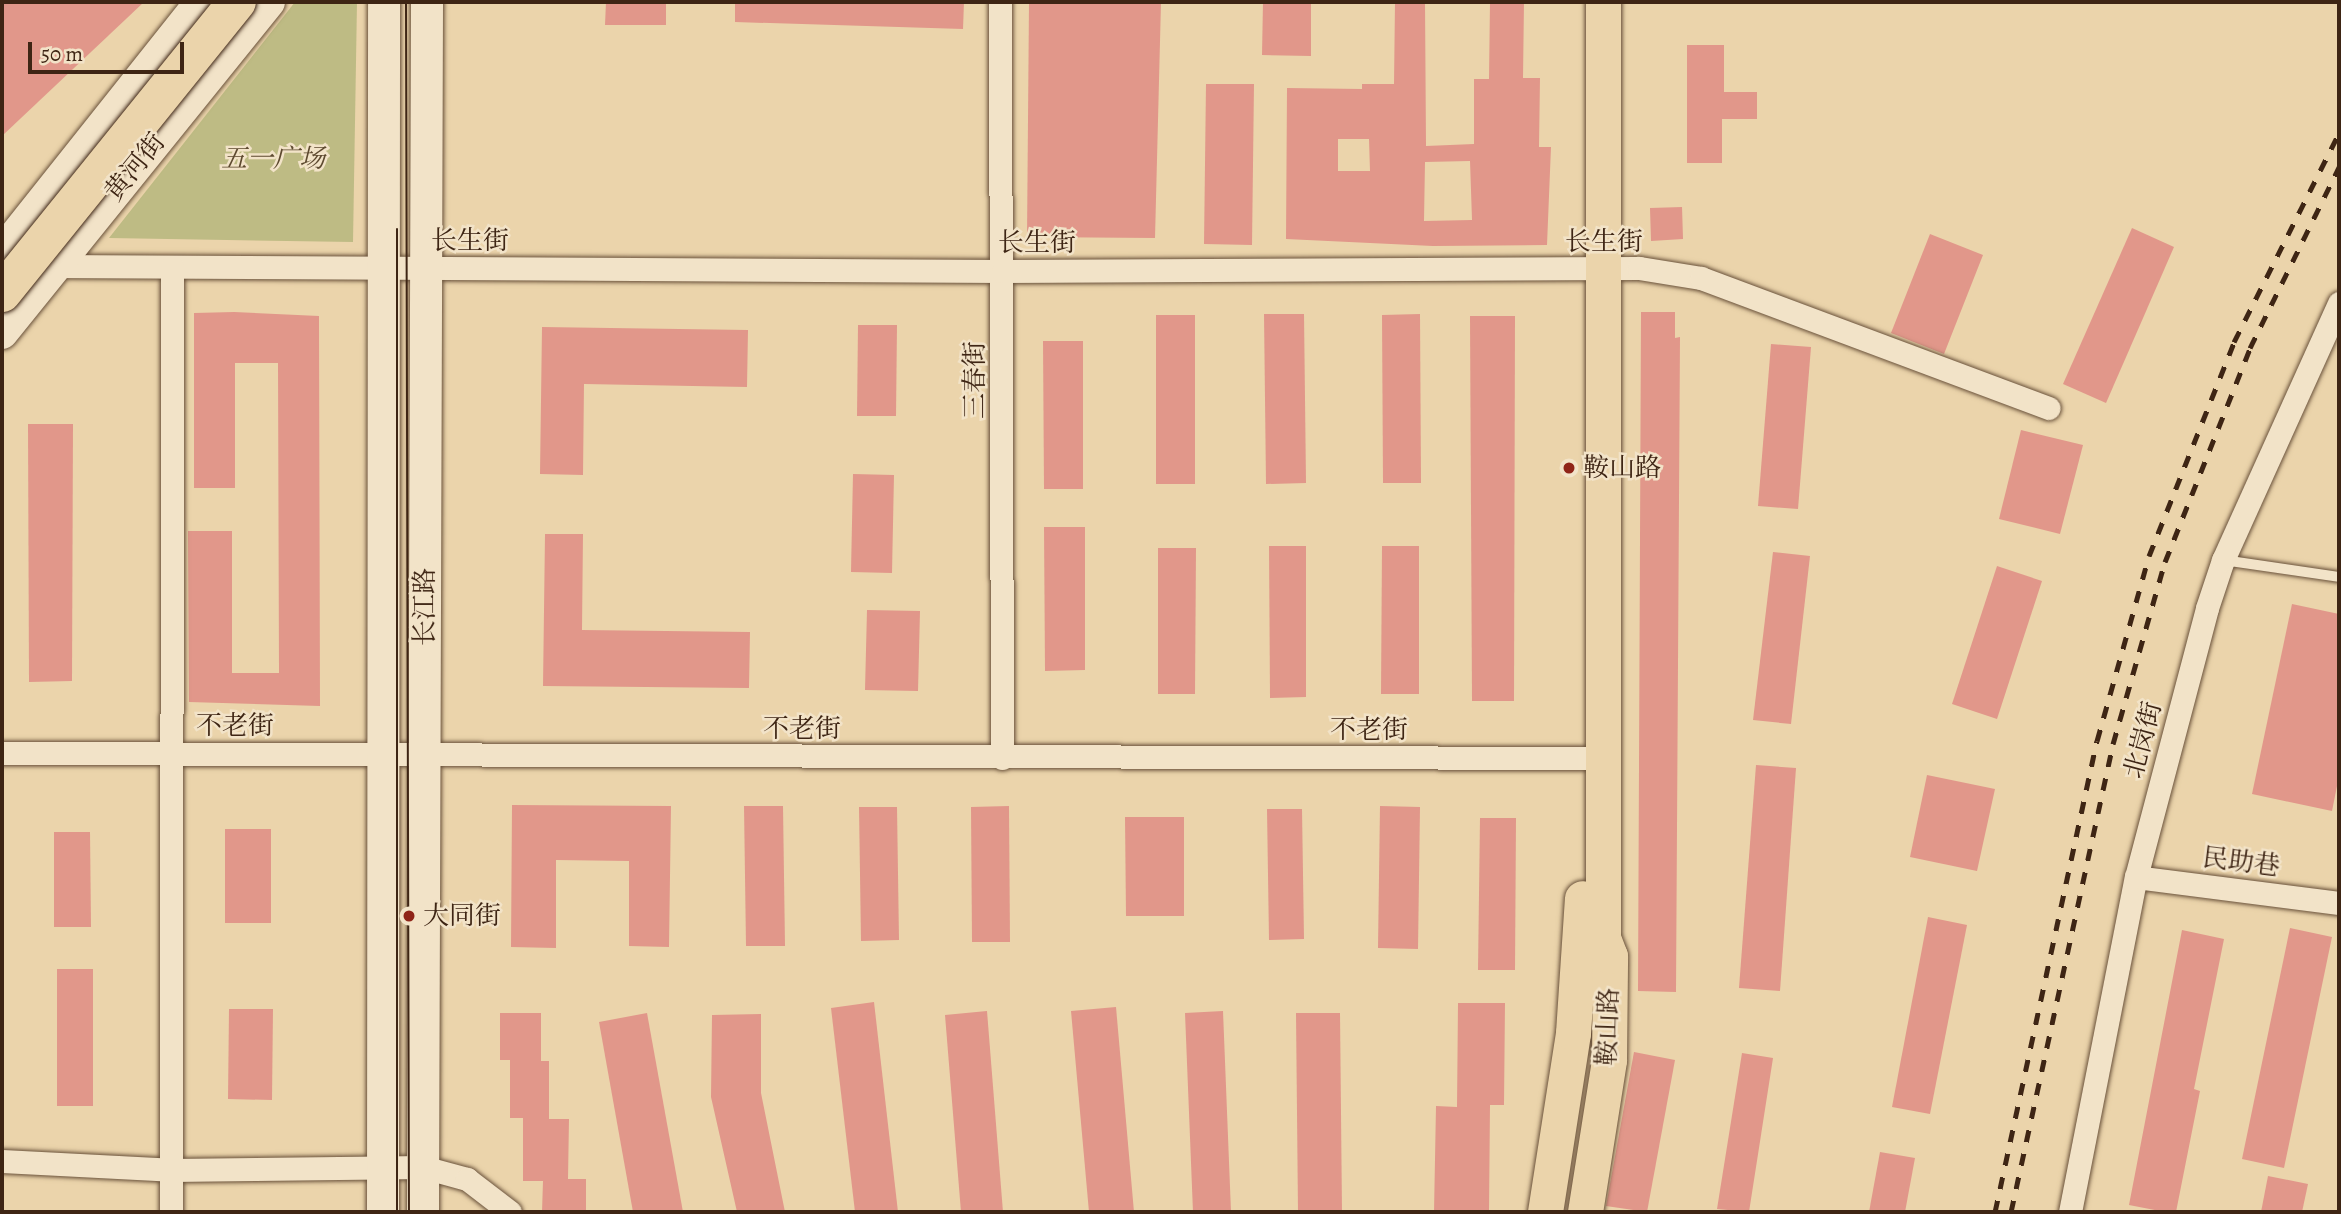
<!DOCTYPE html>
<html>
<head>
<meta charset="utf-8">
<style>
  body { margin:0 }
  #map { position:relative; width:2341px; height:1214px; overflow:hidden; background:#ebd4ab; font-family:Alegreya,"Noto Serif SC",serif }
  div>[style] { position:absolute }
  .green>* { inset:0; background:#bebb84 }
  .building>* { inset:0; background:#e1978a }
  .roads { filter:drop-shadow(0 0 2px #69513a) drop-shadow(0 0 2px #69513a) }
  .lane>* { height:10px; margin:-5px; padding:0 5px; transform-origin:5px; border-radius:5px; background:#f2e3c8 }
  .street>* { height:23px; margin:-11.5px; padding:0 11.5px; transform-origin:11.5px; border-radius:11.5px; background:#f2e3c8 }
  .secondary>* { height:32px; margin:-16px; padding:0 16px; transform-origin:16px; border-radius:16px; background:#f2e3c8 }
  .primary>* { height:35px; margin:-17.5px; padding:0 17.5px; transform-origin:17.5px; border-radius:17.5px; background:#ebd4ab }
  .tram>* { height:2px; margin:-1px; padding:0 1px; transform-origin:1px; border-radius:1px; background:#3e2514 }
  .rail>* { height:5px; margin-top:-2.5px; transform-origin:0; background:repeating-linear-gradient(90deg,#3e2514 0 12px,transparent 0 24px) }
  .bridges { filter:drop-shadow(0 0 2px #3e2514) drop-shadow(0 0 2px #3e2514) }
  .highway-bridge>* { height:38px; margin:-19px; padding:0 19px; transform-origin:19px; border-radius:19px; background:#ebd4ab }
  .dots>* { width:19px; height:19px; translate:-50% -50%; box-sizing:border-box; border:4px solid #f2e3c8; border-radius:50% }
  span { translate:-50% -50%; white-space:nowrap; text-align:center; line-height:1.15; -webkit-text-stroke:5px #f2e3c8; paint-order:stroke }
  .park-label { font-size:26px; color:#5e4a30; font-style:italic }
  .street-label { font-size:26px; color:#3e2514 }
  .poi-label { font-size:26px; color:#3e2514 }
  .left { translate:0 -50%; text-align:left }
  .frame { position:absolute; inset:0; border:4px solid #3e2514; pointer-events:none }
  .scale { position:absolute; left:28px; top:42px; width:156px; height:32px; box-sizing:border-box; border:4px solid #3e2514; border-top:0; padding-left:9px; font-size:21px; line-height:24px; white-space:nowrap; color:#3e2514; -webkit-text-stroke:5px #f2e3c8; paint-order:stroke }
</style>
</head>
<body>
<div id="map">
  <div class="green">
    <div style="clip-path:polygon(295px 2px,357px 2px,353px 242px,109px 238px)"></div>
  </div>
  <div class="building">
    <div style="clip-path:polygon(2px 2px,144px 2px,2px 136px)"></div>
    <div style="clip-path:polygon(606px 2px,666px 2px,666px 25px,605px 25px)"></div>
    <div style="clip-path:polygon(735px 2px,964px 2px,963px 29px,735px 22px)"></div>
    <div style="clip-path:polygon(1029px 2px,1161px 2px,1155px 238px,1027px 237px)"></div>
    <div style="clip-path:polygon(1263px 2px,1311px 2px,1311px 56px,1262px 55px)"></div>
    <div style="clip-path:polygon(evenodd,1395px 2px,1425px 2px,1426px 146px,1474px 144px,1474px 79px,1489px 79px,1490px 2px,1524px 2px,1523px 78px,1540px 78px,1539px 147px,1551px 147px,1547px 245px,1433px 246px,1286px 239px,1287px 88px,1362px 89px,1362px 84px,1394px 84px,1395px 2px,1338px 139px,1369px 139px,1370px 171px,1338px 171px,1338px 139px,1395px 2px,1470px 161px,1472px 220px,1424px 221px,1425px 162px,1470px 161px)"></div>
    <div style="clip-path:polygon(1687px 45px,1724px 45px,1724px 92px,1757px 92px,1757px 119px,1722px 119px,1722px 163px,1687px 163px)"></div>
    <div style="clip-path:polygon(1206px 84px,1254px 84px,1252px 245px,1204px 244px)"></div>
    <div style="clip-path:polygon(1682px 207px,1683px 239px,1651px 241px,1650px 208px)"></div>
    <div style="clip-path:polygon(2132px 228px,2174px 247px,2106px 403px,2063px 384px)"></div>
    <div style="clip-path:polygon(1930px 234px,1983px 255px,1944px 354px,1891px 333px)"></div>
    <div style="clip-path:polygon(234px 312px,319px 316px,320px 706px,189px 702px,188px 531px,232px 531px,232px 673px,279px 673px,278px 363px,235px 363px,235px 488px,194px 488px,194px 313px)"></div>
    <div style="clip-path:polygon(1641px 312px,1675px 312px,1675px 338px,1680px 337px,1676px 992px,1638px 991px)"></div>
    <div style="clip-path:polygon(1264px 314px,1304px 314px,1306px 483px,1266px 484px)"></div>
    <div style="clip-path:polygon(1420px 314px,1421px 483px,1383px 483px,1382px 315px)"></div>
    <div style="clip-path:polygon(1156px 315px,1195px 315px,1195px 484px,1156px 484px)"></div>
    <div style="clip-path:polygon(1470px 316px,1515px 316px,1514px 701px,1472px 701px)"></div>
    <div style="clip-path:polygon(858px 325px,897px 325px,896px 416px,857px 416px)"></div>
    <div style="clip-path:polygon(542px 327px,748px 330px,747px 387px,584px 384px,583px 475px,540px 474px)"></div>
    <div style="clip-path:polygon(1043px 341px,1083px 341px,1083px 489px,1044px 489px)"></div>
    <div style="clip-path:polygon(1771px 344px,1811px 347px,1798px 509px,1758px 506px)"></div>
    <div style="clip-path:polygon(28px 424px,73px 424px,72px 681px,29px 682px)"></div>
    <div style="clip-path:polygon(2021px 430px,2083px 445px,2060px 534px,1999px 519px)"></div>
    <div style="clip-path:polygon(853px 474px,894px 475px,892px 573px,851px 572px)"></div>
    <div style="clip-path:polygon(1044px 527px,1085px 527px,1085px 670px,1045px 671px)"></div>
    <div style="clip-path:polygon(545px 534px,583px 534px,582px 630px,750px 632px,749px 688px,543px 686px)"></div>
    <div style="clip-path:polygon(1269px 546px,1306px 546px,1306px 697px,1270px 698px)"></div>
    <div style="clip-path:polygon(1382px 546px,1419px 546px,1419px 694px,1381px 694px)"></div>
    <div style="clip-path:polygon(1158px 548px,1196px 548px,1195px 694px,1158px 694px)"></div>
    <div style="clip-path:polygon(1773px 552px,1810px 556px,1791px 724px,1753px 720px)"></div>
    <div style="clip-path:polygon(1997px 566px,2042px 581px,1997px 719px,1952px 704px)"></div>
    <div style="clip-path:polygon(2292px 604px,2339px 614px,2339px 776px,2332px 811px,2252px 794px)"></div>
    <div style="clip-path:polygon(867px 610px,920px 611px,918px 691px,865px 690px)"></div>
    <div style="clip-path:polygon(1756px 765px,1796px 768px,1780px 991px,1739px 988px)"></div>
    <div style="clip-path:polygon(1927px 775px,1995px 789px,1977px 871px,1910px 857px)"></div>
    <div style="clip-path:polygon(512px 805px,671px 806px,669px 947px,629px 946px,629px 861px,556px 860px,556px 948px,511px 947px)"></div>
    <div style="clip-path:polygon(744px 806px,783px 806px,785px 946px,746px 946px)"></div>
    <div style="clip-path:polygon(1009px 806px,1010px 942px,972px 942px,971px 807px)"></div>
    <div style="clip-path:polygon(1380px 806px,1420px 807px,1418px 949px,1378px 948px)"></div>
    <div style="clip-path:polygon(859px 807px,897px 807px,899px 940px,861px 941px)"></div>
    <div style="clip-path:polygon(1267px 809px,1302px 809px,1304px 939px,1269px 940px)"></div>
    <div style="clip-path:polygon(1125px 817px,1184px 817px,1184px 916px,1126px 916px)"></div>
    <div style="clip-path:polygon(1480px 818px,1516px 818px,1515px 970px,1478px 970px)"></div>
    <div style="clip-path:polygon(225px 829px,271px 829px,271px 923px,225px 923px)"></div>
    <div style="clip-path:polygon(54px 832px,90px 832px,91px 927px,54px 927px)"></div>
    <div style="clip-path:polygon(1928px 917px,1967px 925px,1930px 1114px,1892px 1107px)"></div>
    <div style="clip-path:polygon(2290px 928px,2332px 937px,2284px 1168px,2242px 1159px)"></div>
    <div style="clip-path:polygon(2182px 930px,2224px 939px,2194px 1089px,2200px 1091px,2176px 1212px,2165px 1212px,2129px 1205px)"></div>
    <div style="clip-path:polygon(57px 969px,93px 969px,93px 1106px,57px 1106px)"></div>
    <div style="clip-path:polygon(874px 1002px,898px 1212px,855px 1212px,831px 1008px)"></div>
    <div style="clip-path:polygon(1458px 1003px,1505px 1003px,1504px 1105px,1490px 1105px,1489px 1212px,1434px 1212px,1436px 1106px,1457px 1107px)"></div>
    <div style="clip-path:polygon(1116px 1007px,1134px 1212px,1089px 1212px,1071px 1011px)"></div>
    <div style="clip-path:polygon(229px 1009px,273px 1009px,272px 1100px,228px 1099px)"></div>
    <div style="clip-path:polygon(987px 1011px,1003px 1212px,961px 1212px,945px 1015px)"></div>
    <div style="clip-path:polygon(1223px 1011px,1231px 1212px,1193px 1212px,1185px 1013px)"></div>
    <div style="clip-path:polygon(500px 1013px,541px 1013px,541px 1061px,549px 1061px,549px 1119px,569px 1119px,568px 1179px,586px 1179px,586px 1212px,542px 1212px,543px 1181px,523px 1181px,523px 1118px,510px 1118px,510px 1060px,500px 1060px)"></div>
    <div style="clip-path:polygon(647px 1013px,683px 1212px,633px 1212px,599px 1022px)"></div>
    <div style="clip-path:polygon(1296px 1013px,1340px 1013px,1342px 1212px,1298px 1212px)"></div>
    <div style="clip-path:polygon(761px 1014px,761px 1093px,785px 1212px,737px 1212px,711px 1097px,712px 1015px)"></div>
    <div style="clip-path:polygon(1634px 1052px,1675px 1060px,1647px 1212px,1606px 1206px)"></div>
    <div style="clip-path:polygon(1742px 1053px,1773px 1058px,1749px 1212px,1717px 1209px)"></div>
    <div style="clip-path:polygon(1880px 1152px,1915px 1158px,1905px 1212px,1869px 1212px)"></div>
    <div style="clip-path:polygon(2268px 1176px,2308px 1184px,2302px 1212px,2261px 1212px)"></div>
  </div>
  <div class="roads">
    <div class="lane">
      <div style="left:2223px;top:560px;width:117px;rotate:8.3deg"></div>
    </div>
    <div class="street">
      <div style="left:1000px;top:2px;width:756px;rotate:89.85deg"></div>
      <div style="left:46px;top:266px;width:957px;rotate:0.3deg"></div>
      <div style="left:1003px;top:271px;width:636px;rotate:-0.27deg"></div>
      <div style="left:1639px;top:268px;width:63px;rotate:9.2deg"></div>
      <div style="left:1701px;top:278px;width:371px;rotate:20.5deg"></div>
      <div style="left:2px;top:753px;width:1601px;rotate:0.18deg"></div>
      <div style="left:2136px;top:877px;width:205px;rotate:7.3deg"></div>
      <div style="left:2px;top:1161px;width:169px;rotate:3deg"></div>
      <div style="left:171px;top:1170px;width:252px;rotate:-0.7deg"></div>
      <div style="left:423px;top:1167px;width:46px;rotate:15.3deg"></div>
      <div style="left:467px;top:1179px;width:54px;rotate:37.5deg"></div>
      <div style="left:171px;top:1212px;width:945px;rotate:-89.94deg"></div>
      <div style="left:2070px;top:1212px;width:341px;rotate:-78.9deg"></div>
      <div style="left:2136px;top:877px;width:278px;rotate:-75.2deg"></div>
      <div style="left:2207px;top:608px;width:51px;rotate:-71.6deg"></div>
      <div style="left:2223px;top:560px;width:282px;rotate:-65.7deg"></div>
    </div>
    <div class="secondary">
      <div style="left:2px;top:252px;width:320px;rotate:-51.5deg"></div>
      <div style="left:2px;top:333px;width:425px;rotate:-51.1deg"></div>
      <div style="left:383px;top:1212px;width:1210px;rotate:-89.95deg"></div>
      <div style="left:423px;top:1212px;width:1210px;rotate:-89.81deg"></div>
    </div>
    <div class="primary">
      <div style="left:1545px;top:1212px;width:181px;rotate:-81.1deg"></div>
      <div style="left:1573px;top:1033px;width:135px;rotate:-86.2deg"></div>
      <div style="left:1585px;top:1212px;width:154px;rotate:-81deg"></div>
      <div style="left:1609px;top:1060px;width:104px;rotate:-89.4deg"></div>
      <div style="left:1610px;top:956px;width:19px;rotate:-111deg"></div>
      <div style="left:1603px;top:938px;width:936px;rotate:-90deg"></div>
    </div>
  </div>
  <div class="tram">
    <div style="left:406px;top:2px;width:1210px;rotate:89.86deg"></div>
    <div style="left:397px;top:1212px;width:983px;rotate:-90deg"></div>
  </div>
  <div class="rail">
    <div style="left:1995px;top:1212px;width:482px;rotate:-77.8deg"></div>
    <div style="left:2097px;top:741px;width:192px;rotate:-74.3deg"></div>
    <div style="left:2149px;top:556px;width:230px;rotate:-68.3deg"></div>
    <div style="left:2234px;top:342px;width:234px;rotate:-63.3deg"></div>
    <div style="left:2011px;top:1212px;width:479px;rotate:-77.7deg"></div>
    <div style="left:2113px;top:744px;width:189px;rotate:-74.1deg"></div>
    <div style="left:2165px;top:562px;width:230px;rotate:-68.3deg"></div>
    <div style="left:2250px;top:348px;width:202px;rotate:-63.8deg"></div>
  </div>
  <div class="bridges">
    <div class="highway-bridge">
      <div style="left:2px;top:293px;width:374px;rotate:-51.1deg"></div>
    </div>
  </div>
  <div class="dots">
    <div style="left:1569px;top:468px;background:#8f2418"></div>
    <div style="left:409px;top:916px;background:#8f2418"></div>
  </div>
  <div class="park-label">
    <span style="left:273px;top:159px">五一广场</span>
  </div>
  <div class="street-label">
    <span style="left:135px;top:167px;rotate:-51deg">黄河街</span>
    <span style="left:470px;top:241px">长生街</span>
    <span style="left:1604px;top:242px">长生街</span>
    <span style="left:1037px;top:243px">长生街</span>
    <span style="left:975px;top:380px;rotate:-90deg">三春街</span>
    <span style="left:425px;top:607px;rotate:-90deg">长江路</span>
    <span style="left:235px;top:726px">不老街</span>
    <span style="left:802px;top:729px">不老街</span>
    <span style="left:1369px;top:730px">不老街</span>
    <span style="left:2143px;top:740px;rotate:-75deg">北岗街</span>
    <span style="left:2241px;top:862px;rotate:7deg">民助巷</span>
    <span style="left:1608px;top:1027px;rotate:-88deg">鞍山路</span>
  </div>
  <div class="poi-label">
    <span class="left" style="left:1583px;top:468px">鞍山路</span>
    <span class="left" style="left:423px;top:916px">大同街</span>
  </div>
  <div class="frame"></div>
  <div class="scale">50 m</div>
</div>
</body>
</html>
